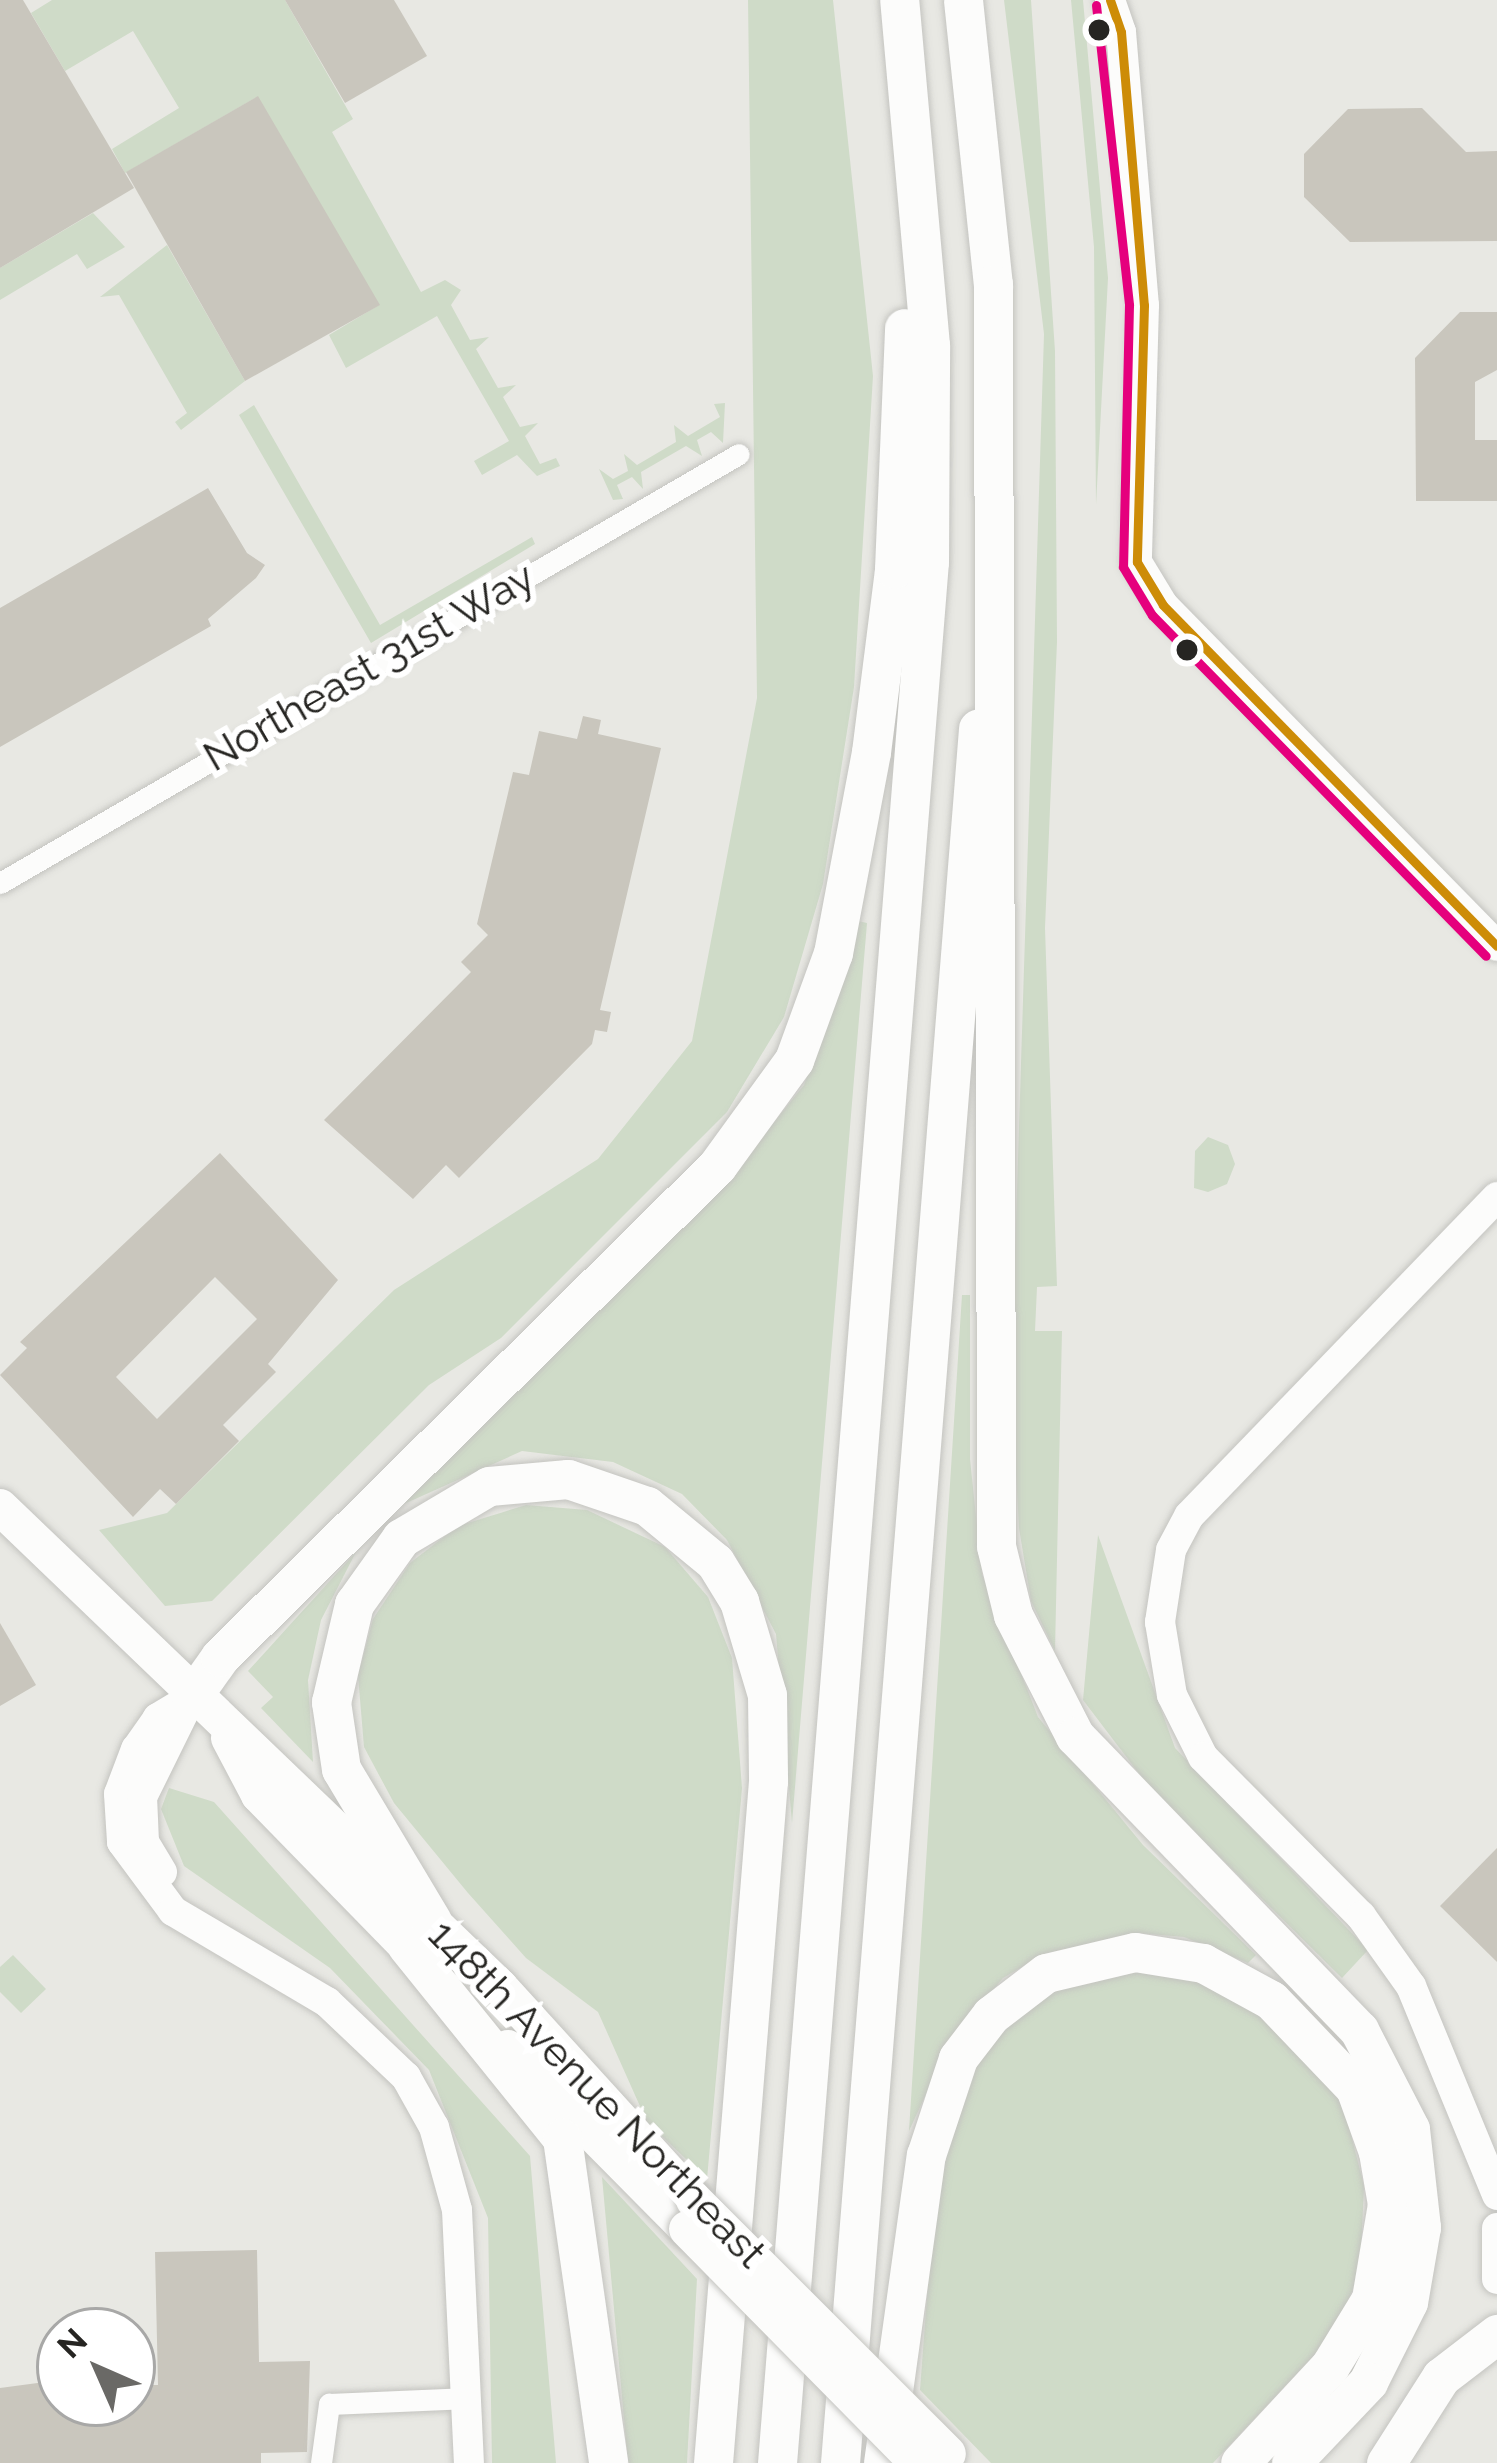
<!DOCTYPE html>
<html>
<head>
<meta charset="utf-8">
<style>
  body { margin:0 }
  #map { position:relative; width:1497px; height:2463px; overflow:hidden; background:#e8e8e3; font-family:Raleway,sans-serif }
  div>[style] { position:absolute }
  .green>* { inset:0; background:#cfdbc8 }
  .building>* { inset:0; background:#c9c6bd }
  .roads { filter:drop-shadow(0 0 3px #c4c4c0) drop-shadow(0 0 3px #c4c4c0) }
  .street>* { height:21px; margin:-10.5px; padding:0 10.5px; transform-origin:10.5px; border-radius:10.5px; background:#fcfcfb }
  .secondary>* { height:30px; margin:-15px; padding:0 15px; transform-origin:15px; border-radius:15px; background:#fcfcfb }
  .primary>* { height:36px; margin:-18px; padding:0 18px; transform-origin:18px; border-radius:18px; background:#fcfcfb }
  .highway>* { height:39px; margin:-19.5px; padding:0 19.5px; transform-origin:19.5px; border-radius:19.5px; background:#fcfcfb }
  .bridges { filter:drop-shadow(0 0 3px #c4c4c0) drop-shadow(0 0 3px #c4c4c0) }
  .primary-bridge>* { height:36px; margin:-18px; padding:0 18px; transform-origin:18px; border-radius:18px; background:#fcfcfb }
  .bus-1>* { height:9px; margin:-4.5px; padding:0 4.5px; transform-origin:4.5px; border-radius:4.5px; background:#cd8c07 }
  .bus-2>* { height:9px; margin:-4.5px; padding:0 4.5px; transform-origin:4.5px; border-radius:4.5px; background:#e5007d }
  .dots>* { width:33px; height:33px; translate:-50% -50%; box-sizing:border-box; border:6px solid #fff; border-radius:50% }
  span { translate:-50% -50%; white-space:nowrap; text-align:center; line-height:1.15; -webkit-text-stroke:12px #fff; paint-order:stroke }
  .street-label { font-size:42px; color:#262522 }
  .north { position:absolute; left:36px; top:2307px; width:120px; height:120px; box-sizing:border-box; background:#fff; border:3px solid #a8a8a7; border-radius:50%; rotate:315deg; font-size:33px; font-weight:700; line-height:48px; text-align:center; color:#262522 }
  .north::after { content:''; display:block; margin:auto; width:42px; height:54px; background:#6a6966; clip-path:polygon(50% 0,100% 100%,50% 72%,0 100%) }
</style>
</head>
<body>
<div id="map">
  <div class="green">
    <div style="clip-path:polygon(52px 0,285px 0,353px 119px,332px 132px,421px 292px,445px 280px,461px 290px,451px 305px,470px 340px,489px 337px,476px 349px,498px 388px,516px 385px,503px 397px,520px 427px,538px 423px,525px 436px,540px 464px,556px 458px,560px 466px,537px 476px,517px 455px,482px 475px,474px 461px,509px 441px,437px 316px,346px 368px,329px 335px,379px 305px,257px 97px,125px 173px,112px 149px,179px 108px,133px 31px,65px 71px,31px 13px)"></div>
    <div style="clip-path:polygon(748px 0,833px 0,873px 376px,854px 687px,823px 884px,784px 1017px,727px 1112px,501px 1338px,429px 1385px,212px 1601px,165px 1606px,99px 1530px,167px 1513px,394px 1290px,598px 1159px,692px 1041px,757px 698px)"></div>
    <div style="clip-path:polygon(1004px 0,1031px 0,1055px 351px,1057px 642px,1045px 928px,1057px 1286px,1037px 1287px,1035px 1331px,1062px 1331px,1055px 1651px,1031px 1601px,1019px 1528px,1011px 1381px,1044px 334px)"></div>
    <div style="clip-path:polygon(1071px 0,1083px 0,1108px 278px,1096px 505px,1094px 247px)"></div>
    <div style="clip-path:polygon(93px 213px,125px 247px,87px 269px,77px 254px,0 300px,0 268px)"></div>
    <div style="clip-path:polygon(167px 245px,245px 381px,181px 430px,175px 422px,187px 413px,119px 295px,100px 297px)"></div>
    <div style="clip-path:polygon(725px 403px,723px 443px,711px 432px,697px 440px,702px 456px,686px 446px,641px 472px,643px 489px,632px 477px,617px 485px,623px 499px,613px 500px,599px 469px,613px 479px,628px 471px,624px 454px,637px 465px,676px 442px,674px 425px,688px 436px,720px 417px,714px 404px)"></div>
    <div style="clip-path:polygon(254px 405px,380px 625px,532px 537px,535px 544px,371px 643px,239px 415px)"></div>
    <div style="clip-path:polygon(858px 921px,867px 923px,792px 1823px,776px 1634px,727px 1540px,682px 1494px,613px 1462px,522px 1451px,404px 1504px,716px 1194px,804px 1085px)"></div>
    <div style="clip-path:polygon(1208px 1137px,1228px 1145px,1235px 1164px,1227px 1184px,1208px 1192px,1194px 1188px,1195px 1151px)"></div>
    <div style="clip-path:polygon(962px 1295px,970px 1295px,970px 1459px,982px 1574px,1038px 1717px,1143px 1845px,1256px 1955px,1248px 1963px,1184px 1937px,1138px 1933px,1044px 1954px,1003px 1978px,951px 2040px,909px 2131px)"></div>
    <div style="clip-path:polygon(526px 1505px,587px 1510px,665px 1547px,708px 1597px,732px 1658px,742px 1788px,707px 2179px,647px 2122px,598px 2012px,526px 1958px,468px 1893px,394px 1803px,364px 1747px,358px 1675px,373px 1619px,410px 1563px,458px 1526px)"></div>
    <div style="clip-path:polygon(1098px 1535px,1175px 1748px,1368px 1950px,1342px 1978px,1150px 1788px,1083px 1700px)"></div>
    <div style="clip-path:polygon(356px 1552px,321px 1620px,308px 1680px,313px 1762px,261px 1708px,273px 1697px,248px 1671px)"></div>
    <div style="clip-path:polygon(169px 1788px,214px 1802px,530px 2156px,556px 2463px,492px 2463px,488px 2218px,429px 2070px,330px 1968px,184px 1866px,161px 1809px)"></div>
    <div style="clip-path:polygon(13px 1955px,46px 1989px,21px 2013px,0 1992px,0 1967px)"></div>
    <div style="clip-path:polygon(1163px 1971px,1221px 1985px,1267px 2013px,1343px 2103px,1364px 2186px,1360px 2274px,1332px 2336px,1213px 2463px,991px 2463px,920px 2390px,934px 2205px,960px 2096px,986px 2047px,1023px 2007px,1091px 1973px)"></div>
    <div style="clip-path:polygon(602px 2177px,697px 2279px,687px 2463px,628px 2463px)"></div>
  </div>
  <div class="building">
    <div style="clip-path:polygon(0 0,23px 0,134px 188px,0 268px)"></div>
    <div style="clip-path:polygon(285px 0,394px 0,427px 56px,345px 103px)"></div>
    <div style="clip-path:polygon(258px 96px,380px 305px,245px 381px,126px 172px)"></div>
    <div style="clip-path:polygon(1422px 108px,1466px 152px,1497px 151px,1497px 241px,1350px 242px,1304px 197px,1304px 154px,1348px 109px)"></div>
    <div style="clip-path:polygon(1460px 312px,1497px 312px,1497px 370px,1475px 382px,1475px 440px,1497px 440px,1497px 501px,1416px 501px,1415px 358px)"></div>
    <div style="clip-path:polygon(208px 488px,247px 553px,265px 565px,256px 578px,208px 619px,211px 626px,0 747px,0 608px)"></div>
    <div style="clip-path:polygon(583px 716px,601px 720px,598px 734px,661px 748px,600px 1010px,611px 1012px,607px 1032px,595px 1030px,592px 1044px,459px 1178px,446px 1165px,413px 1199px,324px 1120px,471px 972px,461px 962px,488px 935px,477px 924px,513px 772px,529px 775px,539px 731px,577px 739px)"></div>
    <div style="clip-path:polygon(evenodd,220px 1153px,338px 1280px,268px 1364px,276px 1372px,223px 1425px,239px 1441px,176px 1504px,160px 1489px,133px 1517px,0 1375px,27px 1348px,20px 1342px,220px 1153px,215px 1277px,257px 1319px,157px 1419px,116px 1377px,215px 1277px)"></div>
    <div style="clip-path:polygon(0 1623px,36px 1685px,0 1706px)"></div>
    <div style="clip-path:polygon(1497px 1848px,1497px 1962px,1440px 1906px)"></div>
    <div style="clip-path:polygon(257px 2250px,259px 2362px,310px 2361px,307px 2452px,261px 2453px,261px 2463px,0 2463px,0 2388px,60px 2380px,60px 2403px,132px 2403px,132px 2385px,158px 2385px,155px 2252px)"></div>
  </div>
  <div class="roads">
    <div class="street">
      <div style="left:0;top:883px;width:854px;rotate:-30.14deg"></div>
      <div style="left:321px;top:2463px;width:60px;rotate:-82.3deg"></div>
      <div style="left:329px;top:2404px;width:140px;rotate:-2.5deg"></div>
    </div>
    <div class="secondary">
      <div style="left:1110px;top:0;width:34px;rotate:71deg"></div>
      <div style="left:1121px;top:32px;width:274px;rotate:85.2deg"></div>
      <div style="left:1144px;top:305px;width:257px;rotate:91.6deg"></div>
      <div style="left:1137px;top:562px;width:50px;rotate:58.8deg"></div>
      <div style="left:1163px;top:605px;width:477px;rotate:45.6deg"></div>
      <div style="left:1497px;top:1197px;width:443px;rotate:134deg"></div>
      <div style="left:1189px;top:1516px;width:38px;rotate:118deg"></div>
      <div style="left:1171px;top:1550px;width:73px;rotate:98.7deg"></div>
      <div style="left:1160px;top:1622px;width:74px;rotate:80.7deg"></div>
      <div style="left:1172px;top:1695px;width:69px;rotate:63.4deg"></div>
      <div style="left:1203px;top:1757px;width:224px;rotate:45.2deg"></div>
      <div style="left:1361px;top:1916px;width:86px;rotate:54.5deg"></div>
      <div style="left:1411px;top:1986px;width:226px;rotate:67.6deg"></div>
      <div style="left:191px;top:1698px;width:39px;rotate:149deg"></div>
      <div style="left:158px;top:1718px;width:38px;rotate:125deg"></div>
      <div style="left:136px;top:1749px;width:48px;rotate:110.7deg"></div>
      <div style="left:119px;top:1794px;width:48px;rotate:86.4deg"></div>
      <div style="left:122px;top:1842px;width:86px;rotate:53.5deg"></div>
      <div style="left:173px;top:1911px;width:179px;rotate:30.6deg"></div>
      <div style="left:327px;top:2002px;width:109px;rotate:43.5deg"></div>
      <div style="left:406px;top:2077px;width:57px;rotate:60.8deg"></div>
      <div style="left:434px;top:2127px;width:86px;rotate:74.5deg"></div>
      <div style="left:457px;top:2210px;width:253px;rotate:87.3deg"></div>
      <div style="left:162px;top:1872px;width:35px;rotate:-121deg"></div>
      <div style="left:144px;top:1842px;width:45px;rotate:-92.5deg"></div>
      <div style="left:142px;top:1797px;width:110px;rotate:-63.7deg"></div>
      <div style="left:1497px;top:2228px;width:51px;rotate:90deg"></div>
    </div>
    <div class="primary">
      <div style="left:0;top:1507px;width:693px;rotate:43.83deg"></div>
      <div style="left:500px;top:1987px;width:288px;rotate:47.7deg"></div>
      <div style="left:229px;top:1738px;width:64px;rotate:62.2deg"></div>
      <div style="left:259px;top:1795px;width:240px;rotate:45.7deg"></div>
      <div style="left:508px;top:2048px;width:255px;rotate:45.3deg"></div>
    </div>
    <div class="highway">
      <div style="left:963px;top:0;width:286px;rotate:84deg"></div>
      <div style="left:993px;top:284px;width:1262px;rotate:89.86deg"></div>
      <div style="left:996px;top:1546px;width:71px;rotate:76.2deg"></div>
      <div style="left:1013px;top:1615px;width:136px;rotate:62.9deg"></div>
      <div style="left:1075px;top:1736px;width:409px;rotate:46deg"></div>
      <div style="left:1359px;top:2030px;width:111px;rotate:62.7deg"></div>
      <div style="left:1410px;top:2129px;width:99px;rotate:83.6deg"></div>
      <div style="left:1421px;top:2227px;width:76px;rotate:99.8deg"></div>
      <div style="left:1408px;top:2302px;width:89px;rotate:116.6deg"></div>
      <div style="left:1368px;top:2382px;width:112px;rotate:133.5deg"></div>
      <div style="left:191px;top:1698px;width:50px;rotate:-54.7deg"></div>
      <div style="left:220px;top:1657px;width:699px;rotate:-44.65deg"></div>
      <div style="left:717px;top:1166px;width:131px;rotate:-54deg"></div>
      <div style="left:794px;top:1060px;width:114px;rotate:-70deg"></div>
      <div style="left:833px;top:953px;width:205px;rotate:-79.3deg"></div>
      <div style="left:871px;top:752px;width:184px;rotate:-82.8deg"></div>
      <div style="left:894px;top:569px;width:241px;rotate:-87.6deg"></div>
      <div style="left:432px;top:1921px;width:177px;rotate:-120.9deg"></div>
      <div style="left:341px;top:1769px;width:68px;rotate:-98.5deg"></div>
      <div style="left:331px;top:1702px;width:101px;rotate:-76.8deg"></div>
      <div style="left:354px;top:1604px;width:81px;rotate:-54.5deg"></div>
      <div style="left:401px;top:1538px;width:102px;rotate:-30.6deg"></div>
      <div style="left:489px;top:1486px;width:79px;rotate:-5.1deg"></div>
      <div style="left:568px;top:1479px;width:83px;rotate:18.9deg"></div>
      <div style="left:647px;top:1506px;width:88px;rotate:39.5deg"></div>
      <div style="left:715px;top:1562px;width:46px;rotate:58.4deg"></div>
      <div style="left:739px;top:1601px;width:98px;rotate:73.4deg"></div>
      <div style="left:767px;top:1695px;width:86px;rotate:89.3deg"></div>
      <div style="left:768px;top:1781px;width:684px;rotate:94.61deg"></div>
      <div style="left:407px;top:1946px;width:247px;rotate:51.1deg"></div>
      <div style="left:562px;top:2138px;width:328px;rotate:81.9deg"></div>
      <div style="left:777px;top:2463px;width:1907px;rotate:-85.43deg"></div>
      <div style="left:929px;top:562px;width:217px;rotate:-89.7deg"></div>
      <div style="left:930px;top:345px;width:346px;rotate:-95.1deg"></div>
      <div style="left:840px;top:2463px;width:1740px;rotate:-85.45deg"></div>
      <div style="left:883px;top:2463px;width:311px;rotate:-82.1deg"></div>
      <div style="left:926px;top:2155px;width:102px;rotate:-71.7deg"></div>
      <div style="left:958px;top:2058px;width:54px;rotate:-52.5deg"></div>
      <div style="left:991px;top:2015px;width:69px;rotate:-37.4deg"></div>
      <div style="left:1046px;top:1973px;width:91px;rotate:-13.3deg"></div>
      <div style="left:1135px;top:1952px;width:69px;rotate:9.2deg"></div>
      <div style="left:1203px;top:1963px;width:77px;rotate:28.6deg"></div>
      <div style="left:1271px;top:2000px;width:122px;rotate:46.3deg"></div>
      <div style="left:1355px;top:2088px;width:68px;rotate:70.2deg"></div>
      <div style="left:1378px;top:2152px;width:53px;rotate:80.2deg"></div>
      <div style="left:1387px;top:2204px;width:96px;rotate:99.6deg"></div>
      <div style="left:1371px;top:2299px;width:79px;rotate:121.5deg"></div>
      <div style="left:1330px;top:2366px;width:132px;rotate:132.9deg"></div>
      <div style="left:1386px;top:2463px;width:102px;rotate:-57.4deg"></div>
      <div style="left:1441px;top:2377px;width:71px;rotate:-37.5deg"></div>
    </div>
  </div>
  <div class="bridges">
    <div class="primary-bridge">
      <div style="left:694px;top:2200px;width:359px;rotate:45deg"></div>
      <div style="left:687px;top:2229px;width:329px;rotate:45.4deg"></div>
    </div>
  </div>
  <div class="bus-1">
    <div style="left:1110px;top:0;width:34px;rotate:71deg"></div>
    <div style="left:1121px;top:32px;width:274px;rotate:85.2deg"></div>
    <div style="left:1144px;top:305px;width:257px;rotate:91.6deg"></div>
    <div style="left:1137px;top:562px;width:50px;rotate:58.8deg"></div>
    <div style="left:1163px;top:605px;width:477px;rotate:45.6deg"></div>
  </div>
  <div class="bus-2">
    <div style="left:1096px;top:5px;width:302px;rotate:83.7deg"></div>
    <div style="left:1129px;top:305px;width:262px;rotate:91.3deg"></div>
    <div style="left:1123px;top:567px;width:56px;rotate:58.9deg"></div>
    <div style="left:1152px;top:615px;width:477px;rotate:45.6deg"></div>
  </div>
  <div class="dots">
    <div style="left:1099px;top:30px;background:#262522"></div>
    <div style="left:1187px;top:650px;background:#262522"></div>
  </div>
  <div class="street-label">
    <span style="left:369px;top:667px;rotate:-30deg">Northeast 31st Way</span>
    <span style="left:597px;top:2094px;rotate:46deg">148th Avenue Northeast</span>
  </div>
  <div class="north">N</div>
</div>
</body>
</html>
